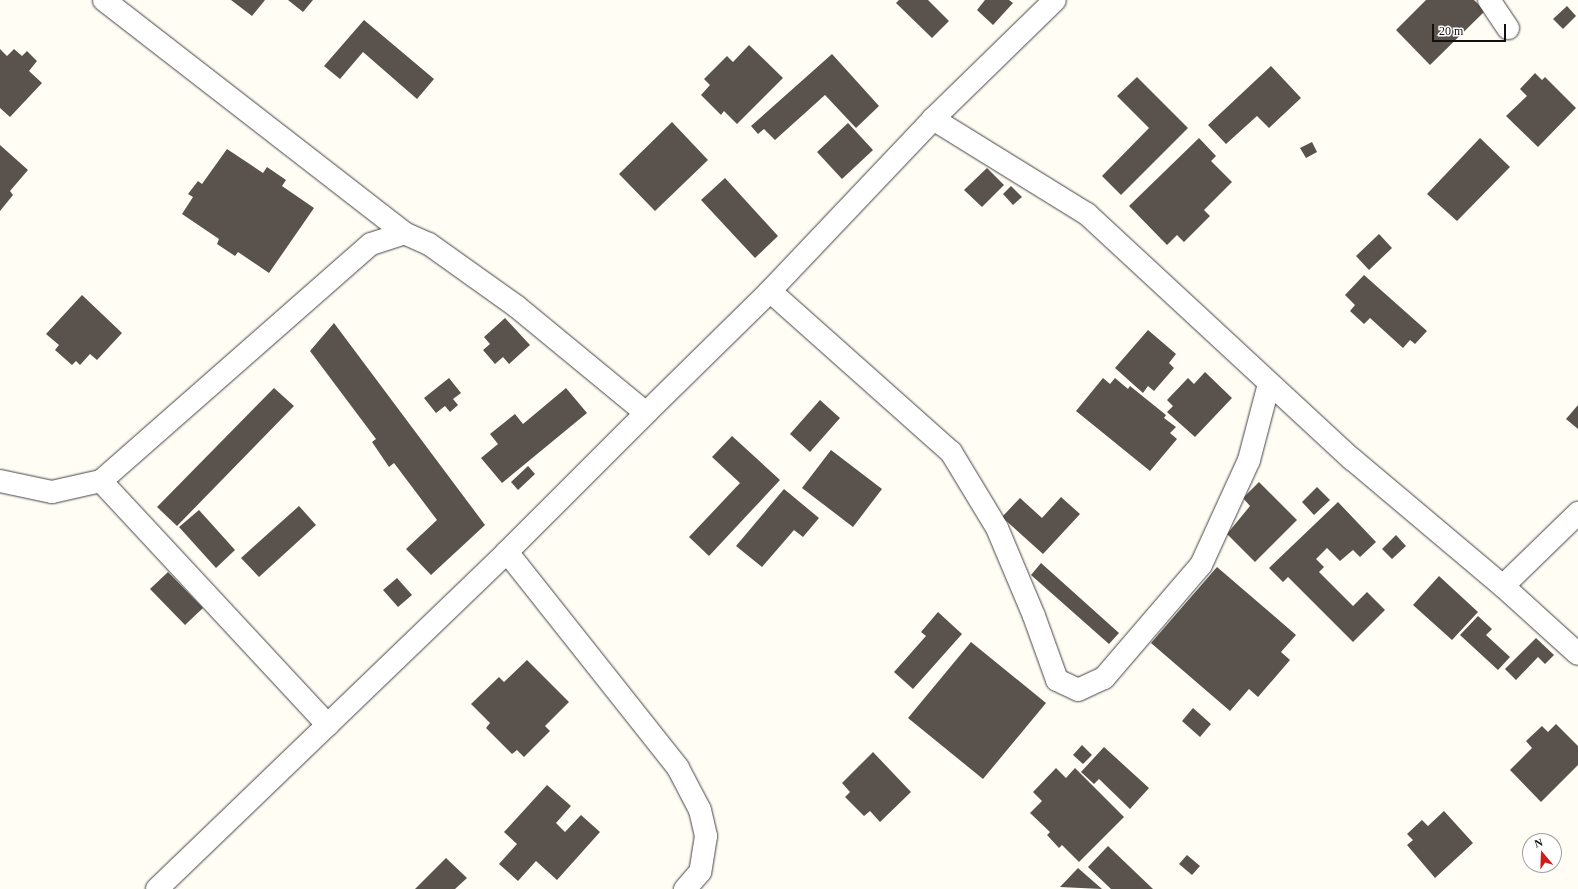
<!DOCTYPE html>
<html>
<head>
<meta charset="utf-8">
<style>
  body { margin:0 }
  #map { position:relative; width:1578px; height:889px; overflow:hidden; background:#fffdf4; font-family:Georgia,serif }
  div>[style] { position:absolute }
  .building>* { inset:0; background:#5a524c }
  .roads { filter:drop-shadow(0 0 1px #434343) drop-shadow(0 0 1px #434343) }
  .street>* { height:22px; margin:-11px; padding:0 11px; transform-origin:11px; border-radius:11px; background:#fff }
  span { translate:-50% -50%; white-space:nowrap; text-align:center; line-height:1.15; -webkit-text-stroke:4px #fff; paint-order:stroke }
  .north { position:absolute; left:1522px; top:833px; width:40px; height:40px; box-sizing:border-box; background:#fff; border:1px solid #9f9f9f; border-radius:50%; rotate:341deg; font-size:11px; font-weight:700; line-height:16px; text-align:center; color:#101010 }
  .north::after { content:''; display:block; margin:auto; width:14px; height:18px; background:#cd1c1c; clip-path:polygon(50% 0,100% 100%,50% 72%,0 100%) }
  .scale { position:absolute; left:1432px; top:24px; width:74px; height:18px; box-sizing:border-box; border:2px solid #101010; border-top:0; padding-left:5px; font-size:12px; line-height:14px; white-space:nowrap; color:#101010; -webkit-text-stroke:3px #fff; paint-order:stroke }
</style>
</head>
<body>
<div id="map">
  <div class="building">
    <div style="clip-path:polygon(231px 0,265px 0,252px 16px)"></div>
    <div style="clip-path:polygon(288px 0,313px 0,303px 12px)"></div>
    <div style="clip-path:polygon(899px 0,928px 0,949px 21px,932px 38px,896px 3px)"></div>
    <div style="clip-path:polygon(985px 0,1009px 0,1013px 3px,993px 25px,977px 10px)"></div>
    <div style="clip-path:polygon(1426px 0,1474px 0,1485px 11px,1430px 65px,1396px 30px)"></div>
    <div style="clip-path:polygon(1567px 6px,1576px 16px,1563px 29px,1553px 19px)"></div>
    <div style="clip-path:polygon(364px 20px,434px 79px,417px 99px,363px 52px,340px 79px,324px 66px)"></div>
    <div style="clip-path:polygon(749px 45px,783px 78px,737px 124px,724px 111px,721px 115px,701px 95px,710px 85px,704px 79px,727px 56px,733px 62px)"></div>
    <div style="clip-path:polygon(0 49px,7px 56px,14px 49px,22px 56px,27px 51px,37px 61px,29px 71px,42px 83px,10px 117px,0 108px)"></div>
    <div style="clip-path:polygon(832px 54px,879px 106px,856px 128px,825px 95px,775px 140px,764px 129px,758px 134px,751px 126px)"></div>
    <div style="clip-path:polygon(1271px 66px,1301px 98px,1269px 128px,1257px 116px,1226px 144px,1208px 125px)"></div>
    <div style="clip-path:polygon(1535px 73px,1542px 80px,1545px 77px,1576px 108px,1538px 147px,1506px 116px,1527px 96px,1520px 89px)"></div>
    <div style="clip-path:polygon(1137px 77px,1188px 128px,1121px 195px,1102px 176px,1149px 128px,1117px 96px)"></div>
    <div style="clip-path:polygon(672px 122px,708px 160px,655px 211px,619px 174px)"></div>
    <div style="clip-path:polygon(848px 123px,873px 150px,842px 179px,817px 152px)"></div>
    <div style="clip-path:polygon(1199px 138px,1216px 156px,1211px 161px,1232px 182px,1204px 210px,1210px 216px,1184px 242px,1177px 235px,1167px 245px,1129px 206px)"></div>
    <div style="clip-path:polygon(1480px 138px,1510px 167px,1457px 221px,1427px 194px)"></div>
    <div style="clip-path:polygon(1312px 142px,1317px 152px,1306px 158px,1300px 148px)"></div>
    <div style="clip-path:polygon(0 145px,28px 170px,10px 191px,13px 195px,0 211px)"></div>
    <div style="clip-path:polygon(227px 149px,263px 173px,267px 167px,286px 180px,282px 186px,314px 208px,269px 273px,238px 252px,235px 256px,217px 244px,219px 239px,182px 214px,193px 197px,188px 194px,198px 181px,202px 184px)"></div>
    <div style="clip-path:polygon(987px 168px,1004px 185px,982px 207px,964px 190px)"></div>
    <div style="clip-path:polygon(725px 178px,778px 236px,755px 258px,701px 200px)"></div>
    <div style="clip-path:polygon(1011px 186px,1022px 197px,1013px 205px,1003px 194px)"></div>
    <div style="clip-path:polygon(1379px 234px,1392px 248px,1369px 270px,1356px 256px)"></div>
    <div style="clip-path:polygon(1364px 275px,1427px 331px,1415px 344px,1410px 340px,1403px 348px,1370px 318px,1364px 324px,1350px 311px,1355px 305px,1345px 295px)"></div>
    <div style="clip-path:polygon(82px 295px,122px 333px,97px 360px,90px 354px,80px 365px,76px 361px,72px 365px,55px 350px,59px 345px,46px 334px)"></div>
    <div style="clip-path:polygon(505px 318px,530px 345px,509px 364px,503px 357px,495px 364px,483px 350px,490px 344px,484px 337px)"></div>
    <div style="clip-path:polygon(334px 323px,485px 525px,431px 575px,406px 549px,437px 520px,394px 463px,389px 467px,372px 442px,376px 439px,310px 351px)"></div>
    <div style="clip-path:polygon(1148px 330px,1176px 354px,1169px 363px,1174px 368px,1154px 391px,1148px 386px,1143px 393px,1115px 368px)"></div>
    <div style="clip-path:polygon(1205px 372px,1232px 398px,1195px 437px,1167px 412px,1173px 406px,1167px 400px,1188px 378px,1194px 384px)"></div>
    <div style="clip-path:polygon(449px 378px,461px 393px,453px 399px,458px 405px,450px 412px,445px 406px,436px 413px,424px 398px)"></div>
    <div style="clip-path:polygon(1103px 378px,1110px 384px,1115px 378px,1128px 389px,1130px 386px,1166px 415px,1164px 418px,1176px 427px,1170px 433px,1177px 439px,1150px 471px,1076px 411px)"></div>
    <div style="clip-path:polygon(274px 388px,294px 406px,177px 526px,157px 507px)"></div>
    <div style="clip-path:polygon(566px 388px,587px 413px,502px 483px,481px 458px,498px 444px,490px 434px,515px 414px,523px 424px)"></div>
    <div style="clip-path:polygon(820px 400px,840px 418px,810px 452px,790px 434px)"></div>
    <div style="clip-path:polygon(1578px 405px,1578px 429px,1566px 419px)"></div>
    <div style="clip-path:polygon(732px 436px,780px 480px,709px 556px,689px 537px,740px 483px,712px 457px)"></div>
    <div style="clip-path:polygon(831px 450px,882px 489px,853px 527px,802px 488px)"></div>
    <div style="clip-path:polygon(528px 466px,535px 474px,518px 490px,511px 482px)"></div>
    <div style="clip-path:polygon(1259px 482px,1297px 520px,1255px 562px,1227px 534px,1250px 506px,1243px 498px)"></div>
    <div style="clip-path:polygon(1317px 487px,1330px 500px,1314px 515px,1302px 502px)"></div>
    <div style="clip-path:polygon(784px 489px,819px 518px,803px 537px,794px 530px,762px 567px,736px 546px)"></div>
    <div style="clip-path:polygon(1061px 497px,1080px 514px,1043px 554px,1002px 517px,1020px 498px,1042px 518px)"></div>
    <div style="clip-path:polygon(1338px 502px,1376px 542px,1360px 557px,1353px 550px,1340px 561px,1327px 548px,1316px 559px,1324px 567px,1319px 572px,1353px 606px,1367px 592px,1385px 610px,1353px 642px,1288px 577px,1283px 582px,1269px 568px)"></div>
    <div style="clip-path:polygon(299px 506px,316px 525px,259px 577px,241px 558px)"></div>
    <div style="clip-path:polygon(199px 510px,235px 550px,216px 568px,179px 527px)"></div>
    <div style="clip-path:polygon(1396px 535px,1406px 546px,1392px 559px,1382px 549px)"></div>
    <div style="clip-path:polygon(1041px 563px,1119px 633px,1109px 644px,1031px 575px)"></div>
    <div style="clip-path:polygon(1217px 567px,1296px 635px,1281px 652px,1290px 660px,1258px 697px,1249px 689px,1230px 711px,1151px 643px)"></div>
    <div style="clip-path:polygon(168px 572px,203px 608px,185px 625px,150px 589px)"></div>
    <div style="clip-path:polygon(1439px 576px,1478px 612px,1452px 640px,1413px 605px)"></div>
    <div style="clip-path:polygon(397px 578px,412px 595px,398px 607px,383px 590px)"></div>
    <div style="clip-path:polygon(938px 612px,962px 634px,913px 689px,894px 672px,926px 636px,921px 632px)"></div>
    <div style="clip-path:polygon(1478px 616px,1492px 629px,1486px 635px,1510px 657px,1498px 670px,1460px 635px)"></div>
    <div style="clip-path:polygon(1536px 638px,1554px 655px,1545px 664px,1538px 657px,1516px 680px,1505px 669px)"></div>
    <div style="clip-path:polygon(971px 642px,1046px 703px,983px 779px,908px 718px)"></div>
    <div style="clip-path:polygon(527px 660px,569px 702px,545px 726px,550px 731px,524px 757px,517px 750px,512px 754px,486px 728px,490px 723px,471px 704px,499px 677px,504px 682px)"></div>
    <div style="clip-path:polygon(1193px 708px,1211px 724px,1200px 737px,1182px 721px)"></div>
    <div style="clip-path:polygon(1556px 724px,1578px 746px,1578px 765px,1541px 802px,1510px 770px,1532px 748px,1526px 741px,1542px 726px,1548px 732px)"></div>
    <div style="clip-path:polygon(1082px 745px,1092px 755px,1083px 764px,1073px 755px)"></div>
    <div style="clip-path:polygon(1104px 747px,1149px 788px,1130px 809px,1099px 779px,1094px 784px,1081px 772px)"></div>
    <div style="clip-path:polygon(873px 752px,911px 792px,880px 822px,870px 811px,864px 816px,845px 797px,850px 792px,842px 783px)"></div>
    <div style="clip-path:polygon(1056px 768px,1066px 778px,1075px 768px,1124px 817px,1079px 862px,1062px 845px,1059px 848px,1047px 835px,1050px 832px,1030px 813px,1042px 801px,1033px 792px)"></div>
    <div style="clip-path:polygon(547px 785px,571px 806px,556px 823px,565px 832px,581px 815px,600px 832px,557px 880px,536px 861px,518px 881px,499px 864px,517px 844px,504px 832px)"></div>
    <div style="clip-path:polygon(1444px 811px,1473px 843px,1435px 878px,1407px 845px,1413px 840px,1407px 834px,1422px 820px,1428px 826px)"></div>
    <div style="clip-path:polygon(1108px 846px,1153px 889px,1111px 889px,1088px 867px)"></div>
    <div style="clip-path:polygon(1187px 855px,1200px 866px,1192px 875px,1179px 864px)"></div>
    <div style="clip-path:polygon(446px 858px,467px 878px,455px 889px,415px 889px)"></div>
    <div style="clip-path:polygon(1078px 868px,1102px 889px,1060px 887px)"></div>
  </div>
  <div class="roads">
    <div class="street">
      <div style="left:104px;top:0;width:380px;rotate:37.8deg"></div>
      <div style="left:1489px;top:0;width:34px;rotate:56deg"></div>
      <div style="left:933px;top:119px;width:181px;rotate:31.7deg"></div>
      <div style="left:1087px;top:214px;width:361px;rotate:42.8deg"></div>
      <div style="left:1352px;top:459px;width:197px;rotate:40.1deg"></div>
      <div style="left:1503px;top:586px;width:101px;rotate:42.2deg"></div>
      <div style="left:770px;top:291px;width:242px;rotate:41.7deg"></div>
      <div style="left:951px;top:452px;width:89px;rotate:58.8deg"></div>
      <div style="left:997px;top:528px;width:95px;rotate:67.2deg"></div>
      <div style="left:1034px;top:616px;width:68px;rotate:70.2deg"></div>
      <div style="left:1057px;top:680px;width:23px;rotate:25deg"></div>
      <div style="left:1078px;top:690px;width:29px;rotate:-25deg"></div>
      <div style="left:1104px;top:678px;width:149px;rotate:-49.4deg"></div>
      <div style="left:1201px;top:565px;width:115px;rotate:-65.4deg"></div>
      <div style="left:1249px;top:460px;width:79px;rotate:-75.3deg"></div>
      <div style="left:0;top:481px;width:53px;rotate:11.9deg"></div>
      <div style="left:52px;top:492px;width:50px;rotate:-12.7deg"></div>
      <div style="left:101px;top:481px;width:359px;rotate:-41.3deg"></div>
      <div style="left:371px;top:244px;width:35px;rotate:-18deg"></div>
      <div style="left:404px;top:233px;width:27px;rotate:24deg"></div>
      <div style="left:429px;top:244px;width:107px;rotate:35.5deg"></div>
      <div style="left:516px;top:306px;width:168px;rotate:39.5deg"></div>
      <div style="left:646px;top:413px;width:174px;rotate:-44.5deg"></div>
      <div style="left:770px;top:291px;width:237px;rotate:-46.5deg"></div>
      <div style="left:933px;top:119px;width:170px;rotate:-44.3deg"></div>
      <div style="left:101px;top:481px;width:333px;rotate:47.1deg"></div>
      <div style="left:507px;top:552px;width:275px;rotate:51.6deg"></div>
      <div style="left:678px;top:768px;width:47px;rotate:62.4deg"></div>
      <div style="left:700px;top:810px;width:27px;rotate:77deg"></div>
      <div style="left:706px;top:836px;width:36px;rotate:99deg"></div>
      <div style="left:700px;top:872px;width:23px;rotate:131deg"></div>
      <div style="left:1503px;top:586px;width:105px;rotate:-44.2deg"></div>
      <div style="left:157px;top:889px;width:486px;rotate:-43.9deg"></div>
      <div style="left:507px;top:552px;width:197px;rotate:-45deg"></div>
    </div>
  </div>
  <div class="north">N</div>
  <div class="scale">20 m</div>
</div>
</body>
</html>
